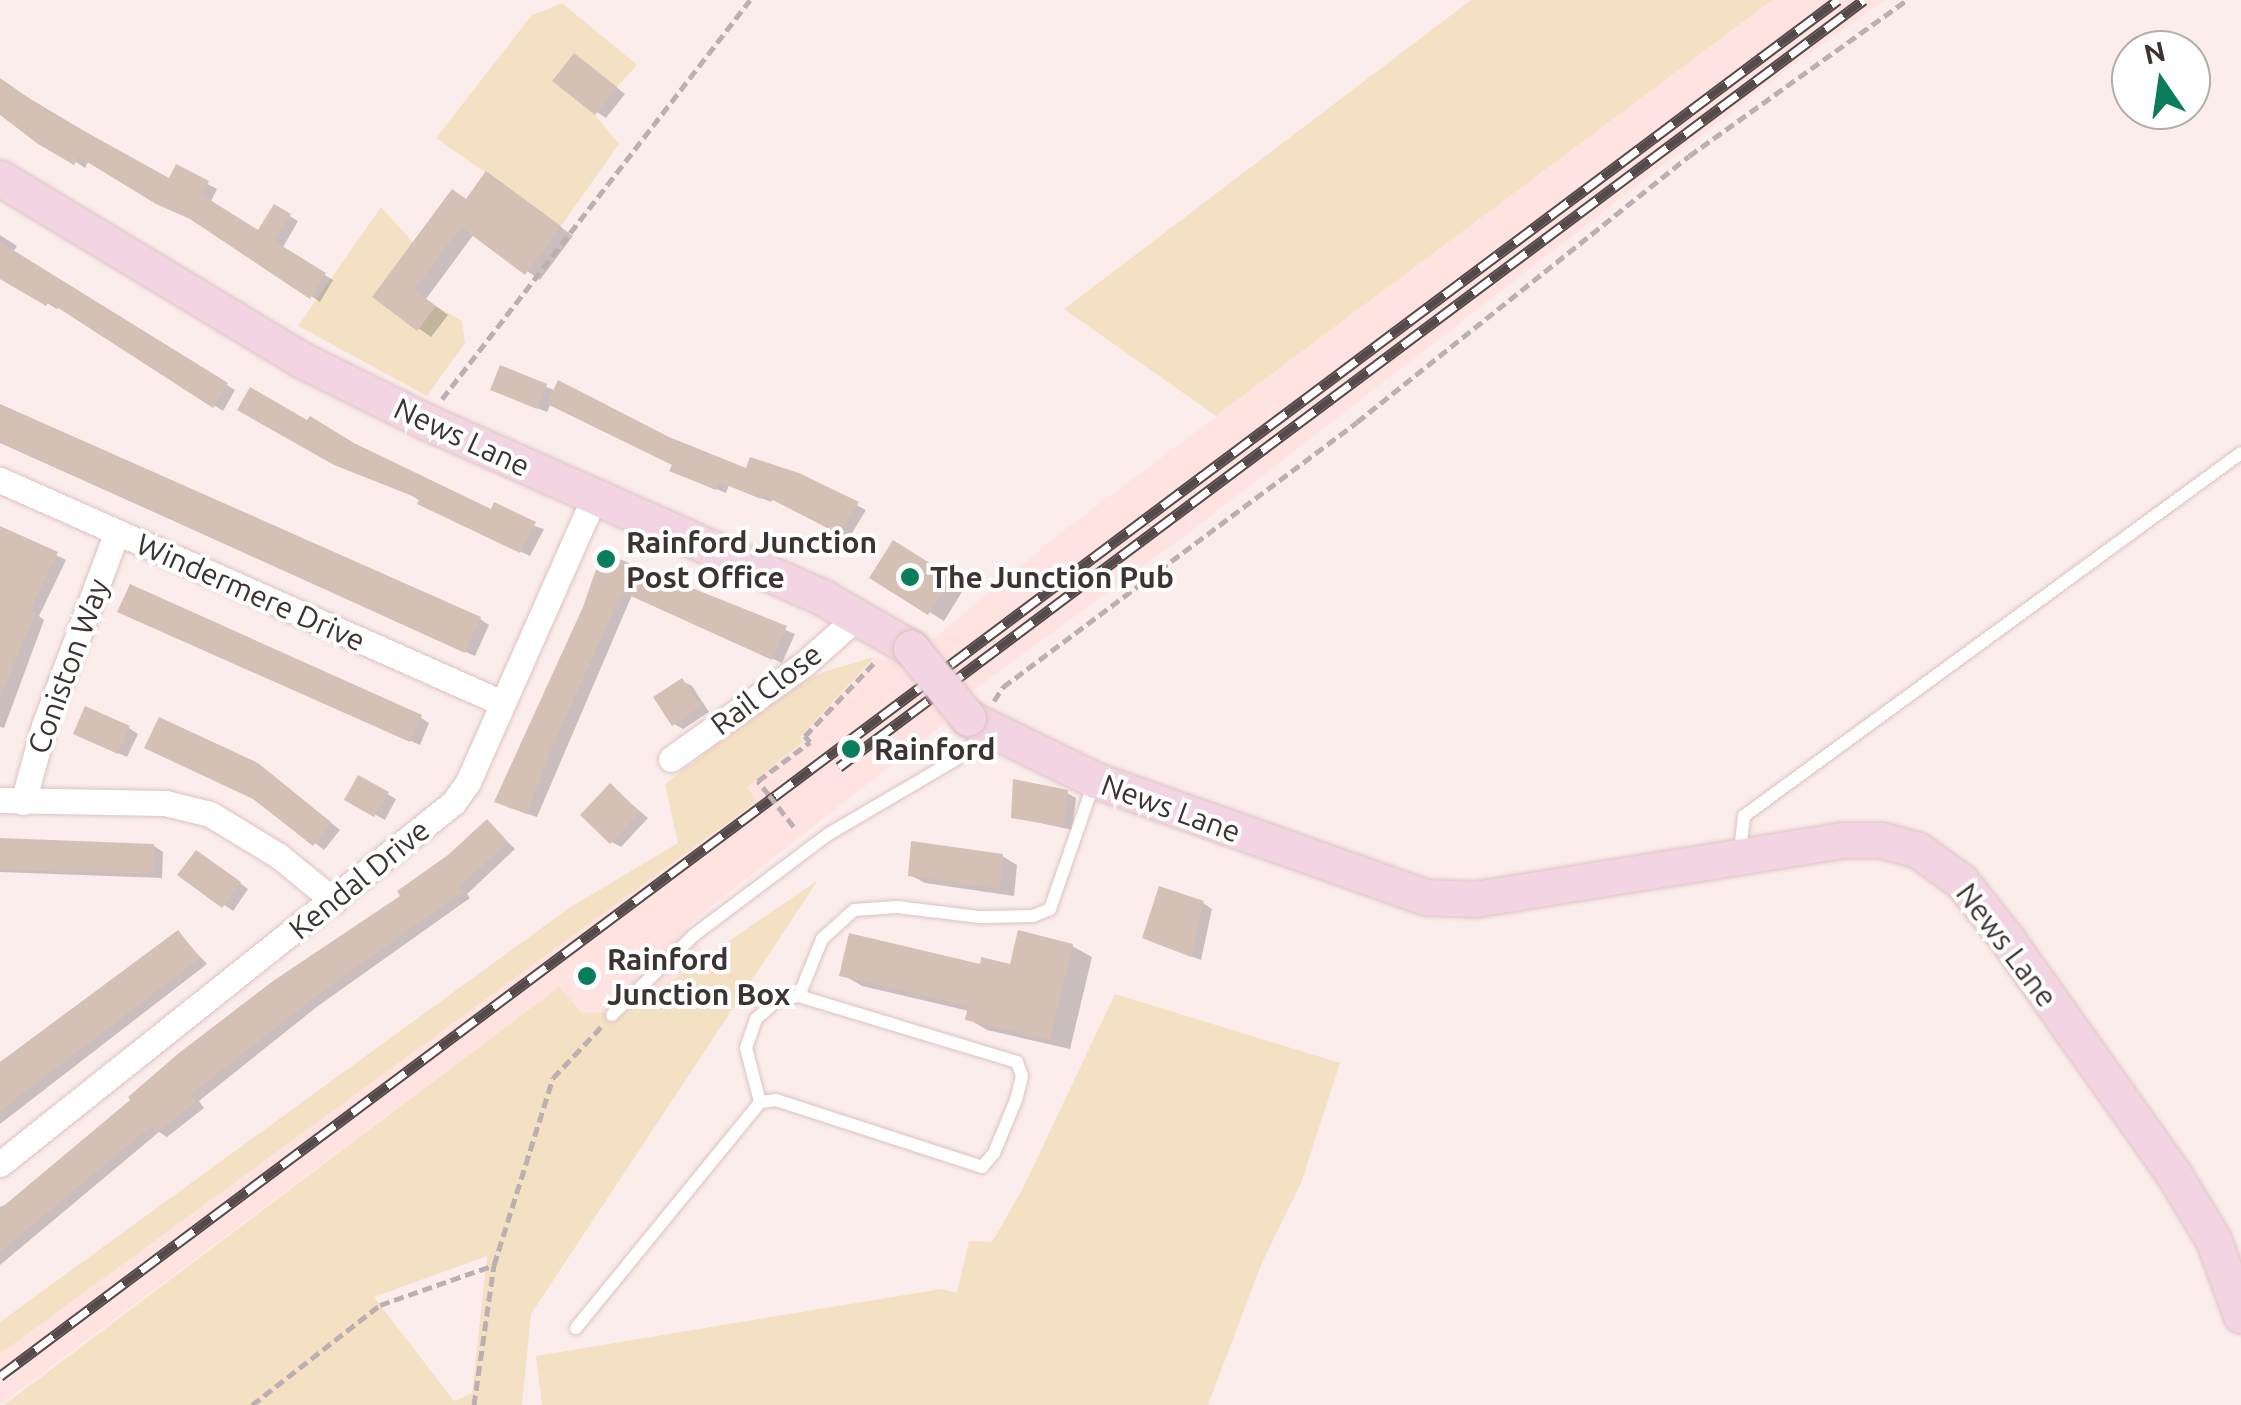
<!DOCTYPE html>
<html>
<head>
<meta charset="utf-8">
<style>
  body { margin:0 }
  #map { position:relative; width:2241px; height:1405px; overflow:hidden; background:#fceded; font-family:Ubuntu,sans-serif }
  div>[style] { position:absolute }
  .built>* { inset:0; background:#fee3e1 }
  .green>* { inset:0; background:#f4e1c4 }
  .shadow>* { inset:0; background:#0003 }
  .building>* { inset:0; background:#d4c0b5 }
  .path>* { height:5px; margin-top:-2.5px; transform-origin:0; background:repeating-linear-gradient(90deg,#bcafaf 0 10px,transparent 0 15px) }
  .roads { filter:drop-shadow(0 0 2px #dbc3c2) drop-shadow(0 0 2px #dbc3c2) }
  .lane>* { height:12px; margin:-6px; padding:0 6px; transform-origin:6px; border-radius:6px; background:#fff }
  .street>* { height:25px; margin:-12.5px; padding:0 12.5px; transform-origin:12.5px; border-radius:12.5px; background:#fff }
  .secondary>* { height:35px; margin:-17.5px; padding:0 17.5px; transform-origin:17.5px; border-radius:17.5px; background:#f3d4e2 }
  .rail>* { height:11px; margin-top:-5.5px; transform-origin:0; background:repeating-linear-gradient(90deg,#fff 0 22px,#544a49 0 44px); box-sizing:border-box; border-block:2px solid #544a49 }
  .path-bridge>* { height:5px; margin-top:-2.5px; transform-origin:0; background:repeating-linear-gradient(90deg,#bcafaf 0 10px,transparent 0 15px) }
  .bridges { filter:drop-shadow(0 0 2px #dbc3c2) drop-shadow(0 0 2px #dbc3c2) }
  .secondary-bridge>* { height:35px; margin:-17.5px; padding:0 17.5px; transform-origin:17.5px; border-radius:17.5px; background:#f3d4e2 }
  .dots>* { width:28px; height:28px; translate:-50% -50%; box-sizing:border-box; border:5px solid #fff; border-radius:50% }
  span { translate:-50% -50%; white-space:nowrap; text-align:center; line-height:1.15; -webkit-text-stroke:8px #fff; paint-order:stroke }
  .street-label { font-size:30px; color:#3c3332 }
  .poi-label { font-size:30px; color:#3c3332; font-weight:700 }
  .left { translate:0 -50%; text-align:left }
  .north { position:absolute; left:2111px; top:30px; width:100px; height:100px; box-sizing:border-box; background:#fff; border:2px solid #b1adad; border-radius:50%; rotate:347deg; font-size:28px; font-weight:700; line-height:40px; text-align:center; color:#3c3332 }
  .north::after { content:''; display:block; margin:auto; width:35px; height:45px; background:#0a7d5a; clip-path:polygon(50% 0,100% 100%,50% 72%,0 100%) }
</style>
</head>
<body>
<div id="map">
  <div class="built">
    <div style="clip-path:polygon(1772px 0,1885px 0,1785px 71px,1190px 532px,941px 714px,946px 722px,684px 928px,707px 955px,623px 1015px,581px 1012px,559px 988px,0 1405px,0 1354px,756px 801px,746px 787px,803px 743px,799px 737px,874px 657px,897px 663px,938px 635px,1059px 534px)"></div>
  </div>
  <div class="green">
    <div style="clip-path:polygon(1471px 0,1772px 0,1216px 416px,1064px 309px)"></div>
    <div style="clip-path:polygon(562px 3px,637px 65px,617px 87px,574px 53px,552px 81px,595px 115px,619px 144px,561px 226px,436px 138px,531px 16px)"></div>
    <div style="clip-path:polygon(381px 207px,413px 242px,372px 297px,417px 331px,436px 306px,462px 321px,465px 343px,427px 396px,298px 326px)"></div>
    <div style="clip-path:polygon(874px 657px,800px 737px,803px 742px,747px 787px,757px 801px,0 1354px,0 1322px,569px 908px,678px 843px,665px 784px,786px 691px,823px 672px)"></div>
    <div style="clip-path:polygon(evenodd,818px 880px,531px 1314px,522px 1405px,4px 1405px,559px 987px,581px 1012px,623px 1014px,818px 880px,487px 1256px,472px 1393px,454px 1401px,374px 1297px,487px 1256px)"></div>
    <div style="clip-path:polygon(1115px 994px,1340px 1063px,1301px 1183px,1261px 1265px,1208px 1405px,542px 1405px,536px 1356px,941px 1289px,957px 1293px,969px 1241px,992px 1242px,1023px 1188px)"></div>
  </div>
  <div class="shadow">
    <div style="clip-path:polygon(584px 61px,625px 94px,606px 118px,597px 112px)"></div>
    <div style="clip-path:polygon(0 81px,170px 182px,177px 168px,217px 189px,210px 203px,259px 233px,283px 212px,298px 221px,282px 249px,333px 280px,320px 302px,198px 222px,89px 160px,85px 168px,0 111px)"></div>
    <div style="clip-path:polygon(500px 182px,573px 236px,540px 280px,474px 234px,426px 299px,448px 315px,431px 337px,375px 297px,468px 201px)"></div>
    <div style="clip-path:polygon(0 235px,17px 246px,13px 252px,235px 390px,223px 411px,59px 305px,57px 309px,0 275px)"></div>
    <div style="clip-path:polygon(501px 368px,748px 471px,798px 475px,866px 510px,849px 538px,773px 498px,771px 502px,729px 485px,726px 493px,682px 475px,675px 465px,551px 403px,547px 412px,502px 394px)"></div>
    <div style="clip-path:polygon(0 408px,480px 619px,489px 625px,475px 656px,0 443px)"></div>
    <div style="clip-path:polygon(308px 424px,492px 512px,544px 529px,530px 556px,430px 508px)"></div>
    <div style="clip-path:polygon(0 528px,66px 560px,39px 616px,44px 620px,4px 728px,0 727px)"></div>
    <div style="clip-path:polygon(894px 543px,965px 587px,944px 621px,873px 577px)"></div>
    <div style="clip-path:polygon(604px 556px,795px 634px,782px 663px,632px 595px,537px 817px,507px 807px)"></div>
    <div style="clip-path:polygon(129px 616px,420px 717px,429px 723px,420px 745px)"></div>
    <div style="clip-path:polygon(682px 681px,692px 686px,709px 712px,683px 729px,674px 724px)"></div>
    <div style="clip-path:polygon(129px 728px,138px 734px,127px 757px,85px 739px)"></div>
    <div style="clip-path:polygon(267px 772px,340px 830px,324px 850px,258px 799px)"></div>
    <div style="clip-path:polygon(359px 778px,396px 799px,385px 820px,347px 799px)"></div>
    <div style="clip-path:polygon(610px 786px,648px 818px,621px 847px,612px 842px)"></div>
    <div style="clip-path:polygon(1067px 793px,1076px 798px,1072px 830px,1014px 817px)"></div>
    <div style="clip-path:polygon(487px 822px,515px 849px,467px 894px,470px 898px,318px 1006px,199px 1101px,204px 1108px,167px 1137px,159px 1132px,0 1265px,0 1207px,11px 1203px,404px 896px)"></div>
    <div style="clip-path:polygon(0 840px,154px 846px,163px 852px,162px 878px,0 872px)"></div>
    <div style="clip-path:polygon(1002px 856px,1017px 865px,1014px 896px,925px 883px,910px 875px)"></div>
    <div style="clip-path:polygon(206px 858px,248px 889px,233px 911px,181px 875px)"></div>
    <div style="clip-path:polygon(1203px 903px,1212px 909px,1201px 960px,1154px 942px)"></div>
    <div style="clip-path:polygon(178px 933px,207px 964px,0 1124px,0 1066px)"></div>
    <div style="clip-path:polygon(1072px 946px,1092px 957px,1070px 1049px,987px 1030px,967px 1018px,969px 1011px,862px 986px,842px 974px,1012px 967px)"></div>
  </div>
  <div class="building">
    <div style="clip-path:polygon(574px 53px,617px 87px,595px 115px,552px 81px)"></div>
    <div style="clip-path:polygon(0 78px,46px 110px,169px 178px,176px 164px,209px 181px,202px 195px,258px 230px,274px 204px,291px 214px,274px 241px,326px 273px,310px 299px,190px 219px,156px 204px,79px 157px,74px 165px,38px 144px,0 115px)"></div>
    <div style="clip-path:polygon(486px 171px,561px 226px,525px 275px,461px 227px,414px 290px,436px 306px,417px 331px,372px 297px,452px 189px,466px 199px)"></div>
    <div style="clip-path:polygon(0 242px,228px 383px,213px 408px,49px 302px,46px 306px,0 279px)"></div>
    <div style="clip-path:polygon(500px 365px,547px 384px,537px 409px,490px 390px)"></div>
    <div style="clip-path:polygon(558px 380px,669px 437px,746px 468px,750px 457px,799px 473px,859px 502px,839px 534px,763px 495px,761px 499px,719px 482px,716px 490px,669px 471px,672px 465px,547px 404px)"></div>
    <div style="clip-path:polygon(250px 387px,307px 420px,310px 416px,354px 443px,491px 509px,494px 502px,536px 522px,520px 553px,417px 504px,420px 499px,334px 465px,237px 410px)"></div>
    <div style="clip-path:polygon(0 404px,481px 617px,465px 653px,0 442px)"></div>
    <div style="clip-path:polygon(0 526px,58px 552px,30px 610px,36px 612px,0 697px)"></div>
    <div style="clip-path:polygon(893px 540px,952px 577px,928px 615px,869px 578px)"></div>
    <div style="clip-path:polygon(602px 552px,787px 626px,772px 660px,622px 592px,550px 752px,527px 814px,494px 802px,583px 607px)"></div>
    <div style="clip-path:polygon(130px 584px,422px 715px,410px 742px,117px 612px)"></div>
    <div style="clip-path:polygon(682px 678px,701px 706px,672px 726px,653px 697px)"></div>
    <div style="clip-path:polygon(85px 706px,130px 726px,118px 754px,73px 734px)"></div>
    <div style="clip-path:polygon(159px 717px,258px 763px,332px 823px,313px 846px,253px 799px,144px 748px)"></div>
    <div style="clip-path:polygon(358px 775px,389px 792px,374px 817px,344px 800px)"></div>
    <div style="clip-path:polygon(1013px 779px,1068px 790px,1063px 827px,1011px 818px)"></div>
    <div style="clip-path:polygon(610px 783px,640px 812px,610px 844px,580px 815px)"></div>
    <div style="clip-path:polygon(487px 819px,508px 842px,459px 887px,462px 892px,308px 1002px,191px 1095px,196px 1102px,156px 1133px,151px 1126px,0 1252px,0 1209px,130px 1100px,128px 1097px,179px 1053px,273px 981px,400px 896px,397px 891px,448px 855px)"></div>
    <div style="clip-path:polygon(0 838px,154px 844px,153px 874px,0 870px)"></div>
    <div style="clip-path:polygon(911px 841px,1003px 854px,1000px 889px,908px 876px)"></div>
    <div style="clip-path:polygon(196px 850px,241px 882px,222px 908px,177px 875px)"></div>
    <div style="clip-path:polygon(1159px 886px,1204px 901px,1191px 957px,1142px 938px)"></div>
    <div style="clip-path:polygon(178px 930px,200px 958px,0 1111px,0 1062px)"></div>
    <div style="clip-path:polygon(1018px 930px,1073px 944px,1050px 1040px,965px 1020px,968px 1006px,839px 976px,849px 933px,980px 964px,981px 957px,1010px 964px)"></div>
  </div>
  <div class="path">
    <div style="left:442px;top:399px;width:504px;rotate:-52.33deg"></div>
    <div style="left:994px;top:701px;width:17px;rotate:-57deg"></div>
    <div style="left:1003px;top:687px;width:442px;rotate:-36.8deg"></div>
    <div style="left:1357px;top:422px;width:425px;rotate:-38.7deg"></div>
    <div style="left:1689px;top:156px;width:268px;rotate:-35.6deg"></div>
    <div style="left:769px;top:795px;width:18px;rotate:-128deg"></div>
    <div style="left:758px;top:781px;width:65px;rotate:-36.9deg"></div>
    <div style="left:810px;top:742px;width:8px;rotate:-130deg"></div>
    <div style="left:805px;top:736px;width:102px;rotate:-46.6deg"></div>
    <div style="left:252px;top:1405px;width:162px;rotate:-38deg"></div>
    <div style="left:380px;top:1305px;width:121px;rotate:-19.3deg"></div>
    <div style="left:474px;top:1405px;width:141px;rotate:-81.9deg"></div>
    <div style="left:494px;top:1265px;width:196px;rotate:-72.5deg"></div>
    <div style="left:553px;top:1078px;width:70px;rotate:-46.7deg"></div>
  </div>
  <div class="roads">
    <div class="lane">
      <div style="left:1740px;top:853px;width:37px;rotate:-84deg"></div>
      <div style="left:1744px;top:816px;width:615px;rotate:-36.14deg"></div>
      <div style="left:612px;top:1015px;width:115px;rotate:-44.3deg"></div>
      <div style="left:694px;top:935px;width:166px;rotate:-36.9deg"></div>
      <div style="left:827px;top:835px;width:154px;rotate:-30.4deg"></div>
      <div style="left:960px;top:757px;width:37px;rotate:-44deg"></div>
      <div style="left:760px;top:1102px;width:16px;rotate:-7deg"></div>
      <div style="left:776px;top:1100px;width:217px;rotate:18deg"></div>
      <div style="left:982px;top:1167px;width:18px;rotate:-49deg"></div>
      <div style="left:994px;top:1153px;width:57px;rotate:-67.5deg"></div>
      <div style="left:1016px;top:1100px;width:25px;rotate:-76deg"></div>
      <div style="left:1022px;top:1076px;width:15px;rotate:-110deg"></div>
      <div style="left:1017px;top:1062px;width:228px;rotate:-163.2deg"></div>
      <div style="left:576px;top:1328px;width:291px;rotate:-50.8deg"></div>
      <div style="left:760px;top:1102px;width:56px;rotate:-104.5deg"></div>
      <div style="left:746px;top:1048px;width:31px;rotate:-71deg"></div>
      <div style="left:756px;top:1019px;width:28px;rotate:-42deg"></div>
      <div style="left:777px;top:1000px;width:22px;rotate:-10deg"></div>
      <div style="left:799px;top:996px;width:61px;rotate:-68deg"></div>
      <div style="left:822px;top:939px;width:43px;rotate:-42.2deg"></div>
      <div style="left:854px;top:910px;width:43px;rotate:-4deg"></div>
      <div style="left:897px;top:907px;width:84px;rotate:6.9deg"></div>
      <div style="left:980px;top:917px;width:53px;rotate:-1.1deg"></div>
      <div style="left:1033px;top:916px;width:18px;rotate:-22deg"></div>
      <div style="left:1050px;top:909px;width:133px;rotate:-70.8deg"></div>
    </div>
    <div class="street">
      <div style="left:0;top:480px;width:549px;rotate:23.95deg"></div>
      <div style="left:671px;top:759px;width:163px;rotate:-35.5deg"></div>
      <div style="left:804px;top:664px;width:72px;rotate:-41.6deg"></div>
      <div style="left:0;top:800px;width:165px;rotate:1deg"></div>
      <div style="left:165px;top:803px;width:46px;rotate:13.7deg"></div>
      <div style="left:210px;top:814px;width:81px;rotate:31.3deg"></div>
      <div style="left:279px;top:856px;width:71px;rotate:39.3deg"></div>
      <div style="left:23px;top:802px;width:79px;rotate:-74.6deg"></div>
      <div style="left:44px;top:726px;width:207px;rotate:-69.4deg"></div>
      <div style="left:0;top:1164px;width:579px;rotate:-38.55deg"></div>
      <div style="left:453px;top:803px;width:26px;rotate:-54deg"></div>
      <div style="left:468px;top:782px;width:312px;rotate:-66.1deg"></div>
    </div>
    <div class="secondary">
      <div style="left:0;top:178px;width:350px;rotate:31.1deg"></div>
      <div style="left:300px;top:359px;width:140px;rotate:26.4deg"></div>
      <div style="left:425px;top:421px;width:434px;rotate:23.9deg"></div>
      <div style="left:822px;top:597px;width:103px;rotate:29.8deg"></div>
      <div style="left:968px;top:718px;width:141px;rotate:26deg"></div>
      <div style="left:1095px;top:780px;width:351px;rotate:19.5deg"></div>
      <div style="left:1426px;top:897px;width:49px;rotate:2.3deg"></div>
      <div style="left:1475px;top:899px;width:373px;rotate:-9.1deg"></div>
      <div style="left:1843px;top:840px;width:38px"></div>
      <div style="left:1881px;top:840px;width:38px;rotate:15deg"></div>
      <div style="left:1918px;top:850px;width:53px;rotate:35.8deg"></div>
      <div style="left:1961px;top:881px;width:73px;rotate:51.7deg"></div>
      <div style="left:2006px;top:938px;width:288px;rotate:54.6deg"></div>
      <div style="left:2173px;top:1173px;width:77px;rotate:58.8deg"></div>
      <div style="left:2213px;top:1239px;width:81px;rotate:69.8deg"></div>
    </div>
  </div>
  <div class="rail">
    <div style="left:839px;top:767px;width:1280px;rotate:-36.81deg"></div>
    <div style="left:0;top:1376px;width:2296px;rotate:-36.82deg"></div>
  </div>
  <div class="path-bridge">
    <div style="left:769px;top:795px;width:41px;rotate:52deg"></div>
  </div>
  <div class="bridges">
    <div class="secondary-bridge">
      <div style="left:911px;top:648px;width:90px;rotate:50.8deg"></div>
    </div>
  </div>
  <div class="dots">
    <div style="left:606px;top:559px;background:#0a7d5a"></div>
    <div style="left:910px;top:577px;background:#0a7d5a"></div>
    <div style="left:851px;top:749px;background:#0a7d5a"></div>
    <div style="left:587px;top:976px;background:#0a7d5a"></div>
  </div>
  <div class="street-label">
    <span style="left:462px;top:437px;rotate:25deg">News Lane</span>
    <span style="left:251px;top:592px;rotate:24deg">Windermere Drive</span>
    <span style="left:68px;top:666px;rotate:-70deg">Coniston Way</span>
    <span style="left:766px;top:689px;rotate:-37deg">Rail Close</span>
    <span style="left:1171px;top:808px;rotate:20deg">News Lane</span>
    <span style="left:359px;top:879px;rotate:-39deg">Kendal Drive</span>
    <span style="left:2007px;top:945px;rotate:53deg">News Lane</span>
  </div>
  <div class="poi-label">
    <span class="left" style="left:626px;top:559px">Rainford Junction<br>Post Office</span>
    <span class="left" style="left:930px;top:577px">The Junction Pub</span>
    <span class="left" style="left:874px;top:749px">Rainford</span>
    <span class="left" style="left:607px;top:976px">Rainford<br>Junction Box</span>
  </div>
  <div class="north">N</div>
</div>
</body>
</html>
